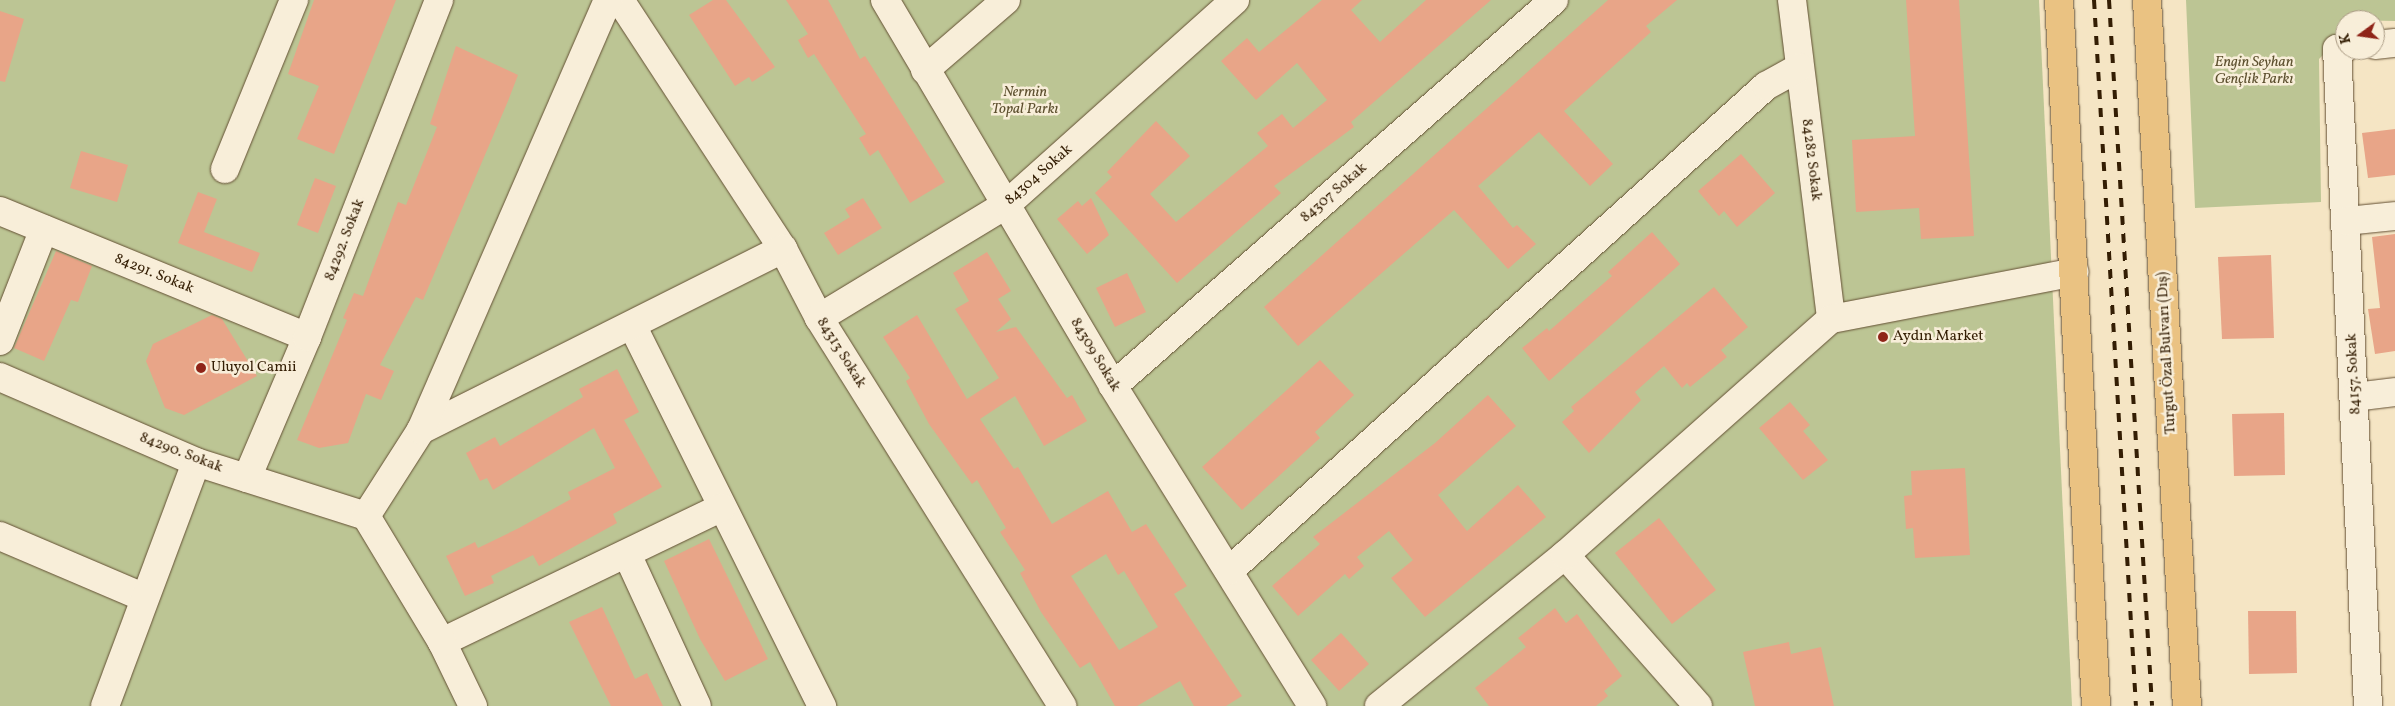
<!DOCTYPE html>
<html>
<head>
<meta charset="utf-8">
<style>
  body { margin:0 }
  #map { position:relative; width:2395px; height:706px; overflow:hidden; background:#f5e5c4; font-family:Vollkorn,serif }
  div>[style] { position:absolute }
  .green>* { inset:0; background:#bcc594 }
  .building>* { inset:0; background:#e8a588 }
  .roads { filter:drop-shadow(0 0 1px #645034) drop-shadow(0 0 1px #645034) }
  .minor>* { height:28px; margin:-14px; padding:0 14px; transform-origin:14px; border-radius:14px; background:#f8eed9 }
  .major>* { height:28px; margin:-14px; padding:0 14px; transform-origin:14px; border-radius:14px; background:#eac282 }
  .rail>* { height:4px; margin-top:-2px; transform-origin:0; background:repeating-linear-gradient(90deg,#341e04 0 9px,transparent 0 18px) }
  .dots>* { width:14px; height:14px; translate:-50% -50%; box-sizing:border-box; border:2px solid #f8eed9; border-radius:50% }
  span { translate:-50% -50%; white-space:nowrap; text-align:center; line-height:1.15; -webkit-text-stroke:5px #f8eed9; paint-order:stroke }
  .park-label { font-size:15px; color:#5d502f; font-style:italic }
  .street-label { font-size:15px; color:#341e04 }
  .poi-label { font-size:15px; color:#341e04 }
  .left { translate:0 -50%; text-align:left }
  .north { position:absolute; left:2335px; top:10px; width:50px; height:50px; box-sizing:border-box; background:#f8eed9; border:1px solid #aa9b84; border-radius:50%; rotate:256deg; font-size:14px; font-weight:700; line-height:20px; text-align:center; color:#341e04 }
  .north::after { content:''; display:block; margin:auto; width:18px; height:22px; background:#8f2418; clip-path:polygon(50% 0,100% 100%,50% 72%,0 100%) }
</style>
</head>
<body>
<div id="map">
  <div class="green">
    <div style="clip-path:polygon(0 0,2039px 0,2072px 706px,0 706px)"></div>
    <div style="clip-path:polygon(2186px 0,2395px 0,2395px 21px,2345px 20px,2345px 33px,2319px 59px,2321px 202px,2195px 208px)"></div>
  </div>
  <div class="building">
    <div style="clip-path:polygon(314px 0,396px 0,334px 154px,297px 139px,319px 86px,288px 74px)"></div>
    <div style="clip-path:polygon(713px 0,726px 0,775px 67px,752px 82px,749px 77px,735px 86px,689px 15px)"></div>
    <div style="clip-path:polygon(786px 0,828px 0,860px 59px,865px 56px,945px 182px,910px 203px,878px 150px,870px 156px,859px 138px,866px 134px,814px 54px,808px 58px,798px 40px,808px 34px)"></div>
    <div style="clip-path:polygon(1322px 0,1362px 0,1351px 10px,1380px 42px,1426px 0,1491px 0,1351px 122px,1354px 127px,1274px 186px,1281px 193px,1177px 283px,1095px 193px,1112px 177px,1107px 172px,1156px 121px,1190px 156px,1150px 194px,1176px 222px,1268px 146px,1257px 133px,1282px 114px,1293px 128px,1327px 100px,1297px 63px,1256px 100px,1221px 61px,1247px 38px,1259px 52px)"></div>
    <div style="clip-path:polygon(1608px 0,1677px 0,1646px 26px,1651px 32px,1564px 111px,1613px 164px,1590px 186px,1539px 132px,1478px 186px,1513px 228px,1517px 225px,1536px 244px,1508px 269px,1454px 210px,1298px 346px,1264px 307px)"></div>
    <div style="clip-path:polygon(1906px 0,1959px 0,1974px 236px,1921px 239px,1919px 208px,1856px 212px,1852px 140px,1915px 136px)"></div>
    <div style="clip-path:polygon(0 11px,24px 19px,5px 82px,0 81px)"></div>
    <div style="clip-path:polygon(456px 46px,518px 75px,508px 101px,423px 300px,416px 297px,380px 365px,394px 371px,381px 400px,366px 394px,348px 443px,319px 448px,297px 440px,347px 320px,343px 318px,354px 293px,363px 296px,398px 202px,406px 205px,437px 127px,430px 124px)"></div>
    <div style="clip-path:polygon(2395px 129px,2395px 175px,2368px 178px,2362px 133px)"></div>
    <div style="clip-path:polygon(81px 151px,128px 165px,117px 202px,70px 188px)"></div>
    <div style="clip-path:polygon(1741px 154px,1775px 193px,1737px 227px,1724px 211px,1719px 216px,1698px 191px)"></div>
    <div style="clip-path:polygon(315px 178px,336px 186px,318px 233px,297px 225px)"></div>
    <div style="clip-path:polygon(198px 192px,217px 199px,204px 232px,260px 253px,252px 272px,178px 243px)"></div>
    <div style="clip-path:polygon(863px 198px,882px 228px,838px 255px,824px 233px,850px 217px,845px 209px)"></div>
    <div style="clip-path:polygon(1091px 198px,1109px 235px,1087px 254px,1057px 219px,1078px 201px,1082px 206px)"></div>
    <div style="clip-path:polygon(1652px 232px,1680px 264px,1549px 381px,1522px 348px,1547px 328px,1549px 331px,1612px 276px,1608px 272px)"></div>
    <div style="clip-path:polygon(2395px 234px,2395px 351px,2375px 354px,2368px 309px,2380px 308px,2372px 237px)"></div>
    <div style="clip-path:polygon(56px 251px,92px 266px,78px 302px,71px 300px,44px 361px,14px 348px)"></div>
    <div style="clip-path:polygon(evenodd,987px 252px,1011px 291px,998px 299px,1011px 319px,996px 332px,1016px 327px,1067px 398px,1072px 395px,1087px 421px,1044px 446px,1015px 396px,980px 419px,1014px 469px,1018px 467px,1052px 524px,1108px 491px,1132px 532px,1146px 524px,1187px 586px,1174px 594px,1242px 696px,1226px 706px,1194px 706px,1180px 681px,1137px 706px,1115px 706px,1090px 662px,1080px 668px,1041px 612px,1020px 573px,1025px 570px,1000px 532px,1006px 528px,977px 480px,972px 484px,929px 424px,906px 381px,910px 378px,883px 337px,917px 315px,967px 399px,999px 378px,955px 309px,969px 301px,953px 273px,987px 252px,1106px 554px,1118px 575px,1124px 571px,1158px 627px,1119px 650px,1071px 576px,1106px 554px)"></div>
    <div style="clip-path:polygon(2271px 255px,2274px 338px,2222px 339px,2218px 257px)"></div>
    <div style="clip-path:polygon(1127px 273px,1146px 312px,1115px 327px,1096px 288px)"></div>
    <div style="clip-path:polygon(1714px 287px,1748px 327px,1721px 350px,1727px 357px,1690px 387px,1687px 383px,1682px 388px,1664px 366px,1635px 392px,1641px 400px,1589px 453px,1562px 422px,1574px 411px,1571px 407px)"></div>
    <div style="clip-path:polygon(212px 315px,222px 319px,257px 376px,184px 415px,165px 408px,146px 361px,153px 344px)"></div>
    <div style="clip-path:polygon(1320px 360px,1354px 395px,1315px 432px,1320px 438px,1242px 510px,1202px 467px)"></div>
    <div style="clip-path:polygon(617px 369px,639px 412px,624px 420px,662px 487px,613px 514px,617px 523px,539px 566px,533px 555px,491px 576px,494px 583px,465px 596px,446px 556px,475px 542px,478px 548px,519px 528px,571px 499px,568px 492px,615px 468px,594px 428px,493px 490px,487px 478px,480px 481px,466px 453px,495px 437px,500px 446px,583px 397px,579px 389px)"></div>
    <div style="clip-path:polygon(1488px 395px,1516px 426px,1438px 495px,1467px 531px,1518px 485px,1546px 517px,1425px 617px,1391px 578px,1413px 560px,1389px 531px,1357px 557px,1364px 566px,1349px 579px,1345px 574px,1298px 616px,1272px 586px,1320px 544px,1313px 537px,1435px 443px)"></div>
    <div style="clip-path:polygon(1790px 402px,1810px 425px,1803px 431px,1828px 460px,1803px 480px,1759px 428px)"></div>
    <div style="clip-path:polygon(2284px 413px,2285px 475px,2234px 476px,2232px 414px)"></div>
    <div style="clip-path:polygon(1965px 468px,1970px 555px,1915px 558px,1913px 528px,1906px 529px,1904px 496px,1912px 495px,1911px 471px)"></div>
    <div style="clip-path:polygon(1659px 518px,1716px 590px,1672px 624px,1615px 553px)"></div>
    <div style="clip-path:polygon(709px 539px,768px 659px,725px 681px,700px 639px,664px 561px)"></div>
    <div style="clip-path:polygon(602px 607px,635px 679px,647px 673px,663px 706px,611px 706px,569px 622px)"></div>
    <div style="clip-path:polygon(1555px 608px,1566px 623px,1577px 614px,1622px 676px,1604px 691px,1608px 696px,1596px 706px,1489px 706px,1475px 688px,1526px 647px,1518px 638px)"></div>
    <div style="clip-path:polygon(2248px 611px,2296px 611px,2297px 673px,2249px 674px)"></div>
    <div style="clip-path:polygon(1341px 633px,1369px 664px,1339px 691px,1311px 660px)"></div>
    <div style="clip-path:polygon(1789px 642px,1791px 654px,1821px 647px,1834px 706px,1755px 706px,1743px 652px)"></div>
  </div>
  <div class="roads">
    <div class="minor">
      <div style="left:620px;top:0;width:298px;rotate:56.8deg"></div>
      <div style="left:783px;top:249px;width:78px;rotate:62.4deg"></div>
      <div style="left:819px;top:318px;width:458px;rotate:57.9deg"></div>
      <div style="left:885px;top:0;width:448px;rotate:59.4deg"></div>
      <div style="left:1113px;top:386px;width:377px;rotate:58.1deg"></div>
      <div style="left:1792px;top:0;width:321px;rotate:83deg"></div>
      <div style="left:2375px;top:45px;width:20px;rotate:-6deg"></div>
      <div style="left:2345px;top:48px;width:8px;rotate:173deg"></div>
      <div style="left:2337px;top:49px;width:658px;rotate:87.3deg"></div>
      <div style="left:925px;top:70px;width:107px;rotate:-40.8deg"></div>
      <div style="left:225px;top:169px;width:183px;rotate:-67.8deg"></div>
      <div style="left:0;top:211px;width:332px;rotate:22.3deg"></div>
      <div style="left:2347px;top:221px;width:48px;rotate:-5.9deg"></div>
      <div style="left:819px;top:318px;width:220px;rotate:-31.2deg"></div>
      <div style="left:1007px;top:204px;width:306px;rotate:-41.8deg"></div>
      <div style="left:633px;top:327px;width:424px;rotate:63.5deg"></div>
      <div style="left:0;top:341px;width:120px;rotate:-68.6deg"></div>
      <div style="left:0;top:377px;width:214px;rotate:23.4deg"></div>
      <div style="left:196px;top:462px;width:178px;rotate:17.6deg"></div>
      <div style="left:1113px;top:386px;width:586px;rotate:-41.2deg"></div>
      <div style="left:2355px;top:397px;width:40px;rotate:-7.1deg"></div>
      <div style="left:421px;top:430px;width:405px;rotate:-26.6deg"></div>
      <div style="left:247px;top:478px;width:153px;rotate:-66.9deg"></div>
      <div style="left:307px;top:337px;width:362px;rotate:-68.6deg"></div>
      <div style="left:0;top:536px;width:155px;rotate:23.1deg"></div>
      <div style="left:627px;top:554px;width:167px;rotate:65.3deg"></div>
      <div style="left:1565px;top:555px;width:201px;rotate:48.6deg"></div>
      <div style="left:1229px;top:571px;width:724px;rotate:-42.09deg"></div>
      <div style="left:1766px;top:86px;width:38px;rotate:-29deg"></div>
      <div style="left:442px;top:642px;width:310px;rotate:-25.7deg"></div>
      <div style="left:105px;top:706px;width:260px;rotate:-69.5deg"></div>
      <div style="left:473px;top:706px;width:71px;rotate:-115.8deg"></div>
      <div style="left:442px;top:642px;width:147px;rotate:-121.1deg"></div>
      <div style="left:366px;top:516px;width:102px;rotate:-57.4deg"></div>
      <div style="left:421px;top:430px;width:469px;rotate:-66.5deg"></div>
      <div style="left:1379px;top:706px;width:240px;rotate:-39.1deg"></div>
      <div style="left:1565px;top:555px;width:356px;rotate:-41.6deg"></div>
      <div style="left:1831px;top:319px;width:248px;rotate:-10.9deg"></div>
    </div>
    <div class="major">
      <div style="left:2059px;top:0;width:707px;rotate:87deg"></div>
      <div style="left:2147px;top:0;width:707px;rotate:86.76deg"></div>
    </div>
  </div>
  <div class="rail">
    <div style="left:2094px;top:0;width:707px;rotate:86.6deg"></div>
    <div style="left:2109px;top:0;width:707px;rotate:86.51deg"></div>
  </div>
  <div class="dots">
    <div style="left:1883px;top:337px;background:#8f2418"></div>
    <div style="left:201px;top:368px;background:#8f2418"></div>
  </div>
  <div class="park-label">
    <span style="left:2254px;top:71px">Engin Seyhan<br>Gençlik Parkı</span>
    <span style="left:1025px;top:101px">Nermin<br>Topal Parkı</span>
  </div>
  <div class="street-label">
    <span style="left:1811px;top:160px;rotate:83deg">84282 Sokak</span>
    <span style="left:1039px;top:175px;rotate:-41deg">84304 Sokak</span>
    <span style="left:1334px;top:193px;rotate:-41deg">84307 Sokak</span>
    <span style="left:345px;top:240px;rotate:-69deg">84292. Sokak</span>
    <span style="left:154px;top:274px;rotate:22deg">84291. Sokak</span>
    <span style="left:841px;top:353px;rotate:58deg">84313 Sokak</span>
    <span style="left:2167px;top:353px;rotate:-93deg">Turgut Özal Bulvarı (Dış)</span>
    <span style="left:1095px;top:355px;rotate:59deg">84309 Sokak</span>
    <span style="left:2354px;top:374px;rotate:-93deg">84157. Sokak</span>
    <span style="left:181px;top:453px;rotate:21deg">84290. Sokak</span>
  </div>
  <div class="poi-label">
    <span class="left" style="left:1893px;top:337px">Aydın Market</span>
    <span class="left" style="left:211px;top:368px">Uluyol Camii</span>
  </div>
  <div class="north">K</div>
</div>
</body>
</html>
